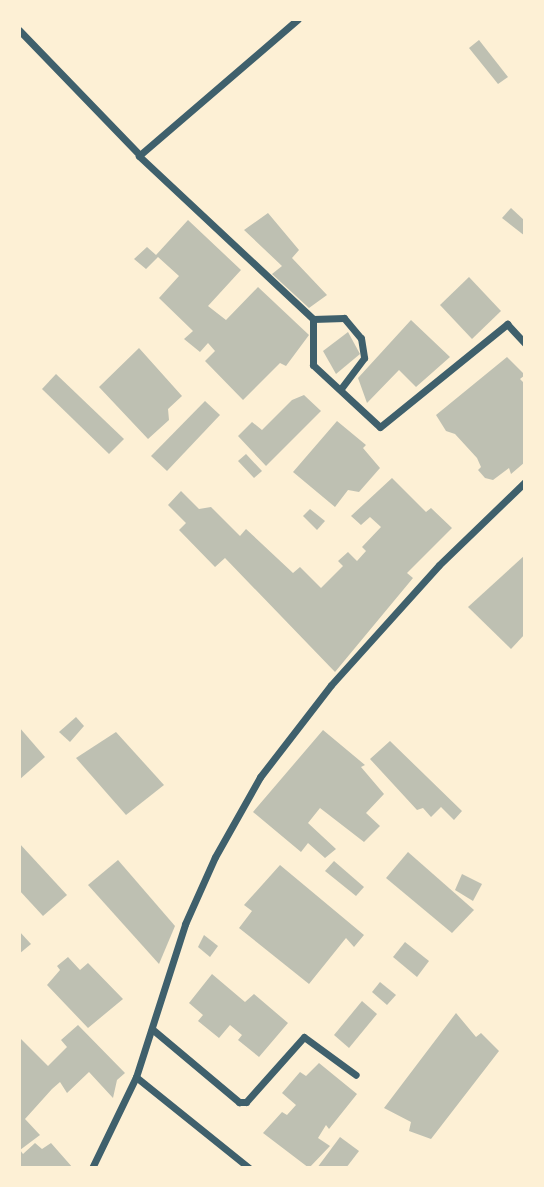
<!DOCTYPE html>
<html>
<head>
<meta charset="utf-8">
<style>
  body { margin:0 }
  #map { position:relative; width:544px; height:1187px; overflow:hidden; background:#fdf0d5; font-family:Raleway,sans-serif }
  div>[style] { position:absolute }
  .building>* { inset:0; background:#bec0b2 }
  .minor>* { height:7px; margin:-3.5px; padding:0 3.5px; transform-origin:3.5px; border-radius:3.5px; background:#3f606c }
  span { translate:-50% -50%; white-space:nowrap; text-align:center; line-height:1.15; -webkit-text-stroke:6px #fdf0d5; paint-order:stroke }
  .frame { position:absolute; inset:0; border:21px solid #fdf0d5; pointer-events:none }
</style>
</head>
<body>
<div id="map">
  <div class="building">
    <div style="clip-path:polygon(479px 40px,508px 77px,498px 84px,469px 48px)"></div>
    <div style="clip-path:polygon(511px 208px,525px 221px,525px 236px,502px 218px)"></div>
    <div style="clip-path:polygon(268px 213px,299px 250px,292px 258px,327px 295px,309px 308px,272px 274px,282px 266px,244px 230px)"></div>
    <div style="clip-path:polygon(188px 220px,241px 270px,208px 306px,226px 320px,258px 287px,309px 335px,286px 366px,280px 363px,243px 400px,205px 361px,215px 351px,208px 343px,200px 352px,184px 339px,193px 331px,159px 298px,179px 276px,158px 257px,146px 269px,134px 259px,147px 247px,156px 255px)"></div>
    <div style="clip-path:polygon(469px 277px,501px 311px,472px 339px,440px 305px)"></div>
    <div style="clip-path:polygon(411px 320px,450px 357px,416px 387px,399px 370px,367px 403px,358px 378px)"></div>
    <div style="clip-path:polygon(348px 332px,360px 354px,336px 374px,323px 351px)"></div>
    <div style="clip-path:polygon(139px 348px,182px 396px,168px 409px,169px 420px,148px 439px,99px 387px)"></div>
    <div style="clip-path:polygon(507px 357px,525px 375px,520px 379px,525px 384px,525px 462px,511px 474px,509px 468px,493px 480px,485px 478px,478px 470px,481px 467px,477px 458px,455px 434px,446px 431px,436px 415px)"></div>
    <div style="clip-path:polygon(56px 374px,124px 439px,109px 454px,42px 389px)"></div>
    <div style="clip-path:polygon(304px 395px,321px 411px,266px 466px,238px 436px,252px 422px,262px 430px,292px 400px)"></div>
    <div style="clip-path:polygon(205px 401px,220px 415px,167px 471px,151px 456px)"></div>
    <div style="clip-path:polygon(337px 421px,366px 445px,363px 448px,380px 468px,359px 492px,348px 490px,335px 507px,293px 472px)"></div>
    <div style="clip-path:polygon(246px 454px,262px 471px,254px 478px,238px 461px)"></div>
    <div style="clip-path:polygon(392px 478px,426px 512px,431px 508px,452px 528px,407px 573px,413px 578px,335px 672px,225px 558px,215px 567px,179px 530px,186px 523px,168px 505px,181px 491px,199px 509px,211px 507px,240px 536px,246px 529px,293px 573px,300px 567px,321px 588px,343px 566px,338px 561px,348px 552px,357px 561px,366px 551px,362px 547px,381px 527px,370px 517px,361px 525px,351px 516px)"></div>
    <div style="clip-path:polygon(310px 509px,325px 521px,317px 530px,303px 516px)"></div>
    <div style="clip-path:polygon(525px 555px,525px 634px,511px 649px,468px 607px)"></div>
    <div style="clip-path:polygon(76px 717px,84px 726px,70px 742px,59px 732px)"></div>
    <div style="clip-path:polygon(19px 727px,45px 757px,19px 780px)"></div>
    <div style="clip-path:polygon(323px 730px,365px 765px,361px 767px,384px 794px,366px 813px,380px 826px,364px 842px,320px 808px,308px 823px,336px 849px,325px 858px,308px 843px,301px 852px,253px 812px)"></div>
    <div style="clip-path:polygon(116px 732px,164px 785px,126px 815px,76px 758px)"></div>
    <div style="clip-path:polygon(390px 741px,462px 811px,454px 820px,441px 807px,431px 817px,423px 808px,417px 810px,370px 759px)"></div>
    <div style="clip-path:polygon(19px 843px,67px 895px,43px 916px,19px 890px)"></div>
    <div style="clip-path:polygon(408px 852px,474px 910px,452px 933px,386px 878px)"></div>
    <div style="clip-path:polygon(118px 860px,175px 926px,159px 964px,88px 885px)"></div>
    <div style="clip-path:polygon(334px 861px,364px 887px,356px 896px,325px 871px)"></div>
    <div style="clip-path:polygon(280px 865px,364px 935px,354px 947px,346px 938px,309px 984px,239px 928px,252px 911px,244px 905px)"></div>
    <div style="clip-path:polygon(462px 874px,482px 884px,473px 901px,455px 890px)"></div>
    <div style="clip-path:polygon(19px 931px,31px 944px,19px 954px)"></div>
    <div style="clip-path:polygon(204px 935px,218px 946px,210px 957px,198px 947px)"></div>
    <div style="clip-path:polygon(405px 942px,429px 961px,417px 977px,393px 957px)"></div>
    <div style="clip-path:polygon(68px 957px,80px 970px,88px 963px,123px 999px,88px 1028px,47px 985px,60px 970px,57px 966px)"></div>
    <div style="clip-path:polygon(212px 974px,245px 1002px,254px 994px,288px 1023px,259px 1057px,238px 1040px,242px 1035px,230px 1025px,219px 1038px,198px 1021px,203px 1015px,189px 1003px)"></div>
    <div style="clip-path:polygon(380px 982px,396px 995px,387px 1005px,372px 992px)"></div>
    <div style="clip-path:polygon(362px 1001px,377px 1014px,349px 1048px,334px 1035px)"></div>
    <div style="clip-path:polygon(456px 1013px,476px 1037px,481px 1033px,499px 1051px,431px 1139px,409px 1131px,411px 1122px,384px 1108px)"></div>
    <div style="clip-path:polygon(78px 1025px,125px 1073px,117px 1080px,113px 1098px,89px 1072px,67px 1093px,60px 1082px,52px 1089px,25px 1119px,40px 1135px,20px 1150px,23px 1154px,35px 1143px,42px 1149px,51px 1143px,73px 1168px,19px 1168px,19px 1037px,48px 1066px,67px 1047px,61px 1040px)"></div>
    <div style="clip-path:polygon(319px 1063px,357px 1094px,329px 1129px,326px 1125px,318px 1138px,330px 1146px,309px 1168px,263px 1133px,282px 1112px,287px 1115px,296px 1105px,282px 1093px,300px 1072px,306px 1076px)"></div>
    <div style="clip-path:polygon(340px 1137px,359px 1151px,346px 1168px,317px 1168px)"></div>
  </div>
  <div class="minor">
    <div style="left:298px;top:19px;width:210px;rotate:139.3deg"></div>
    <div style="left:139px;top:156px;width:238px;rotate:43.1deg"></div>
    <div style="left:313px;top:319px;width:31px;rotate:-2deg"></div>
    <div style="left:344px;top:318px;width:26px;rotate:50deg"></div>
    <div style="left:361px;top:338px;width:20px;rotate:81deg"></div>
    <div style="left:364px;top:358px;width:38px;rotate:127deg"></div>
    <div style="left:19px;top:30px;width:170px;rotate:46deg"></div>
    <div style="left:313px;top:319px;width:46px;rotate:90deg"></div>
    <div style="left:313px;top:365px;width:91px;rotate:42.8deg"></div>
    <div style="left:380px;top:427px;width:164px;rotate:-39deg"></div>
    <div style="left:507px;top:324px;width:26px;rotate:47deg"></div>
    <div style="left:152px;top:1029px;width:114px;rotate:40deg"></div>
    <div style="left:239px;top:1102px;width:7px"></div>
    <div style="left:246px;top:1102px;width:87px;rotate:-48.3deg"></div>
    <div style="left:304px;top:1037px;width:64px;rotate:36.2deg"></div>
    <div style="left:136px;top:1077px;width:145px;rotate:38.8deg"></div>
    <div style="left:92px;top:1168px;width:101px;rotate:-64.2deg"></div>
    <div style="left:136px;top:1077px;width:161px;rotate:-72.2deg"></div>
    <div style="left:185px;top:924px;width:73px;rotate:-65.9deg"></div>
    <div style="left:215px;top:857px;width:92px;rotate:-60.6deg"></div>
    <div style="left:260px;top:777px;width:116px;rotate:-52.3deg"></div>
    <div style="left:331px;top:685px;width:161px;rotate:-48deg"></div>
    <div style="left:439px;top:565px;width:120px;rotate:-44deg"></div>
  </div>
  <div class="frame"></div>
</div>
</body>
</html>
